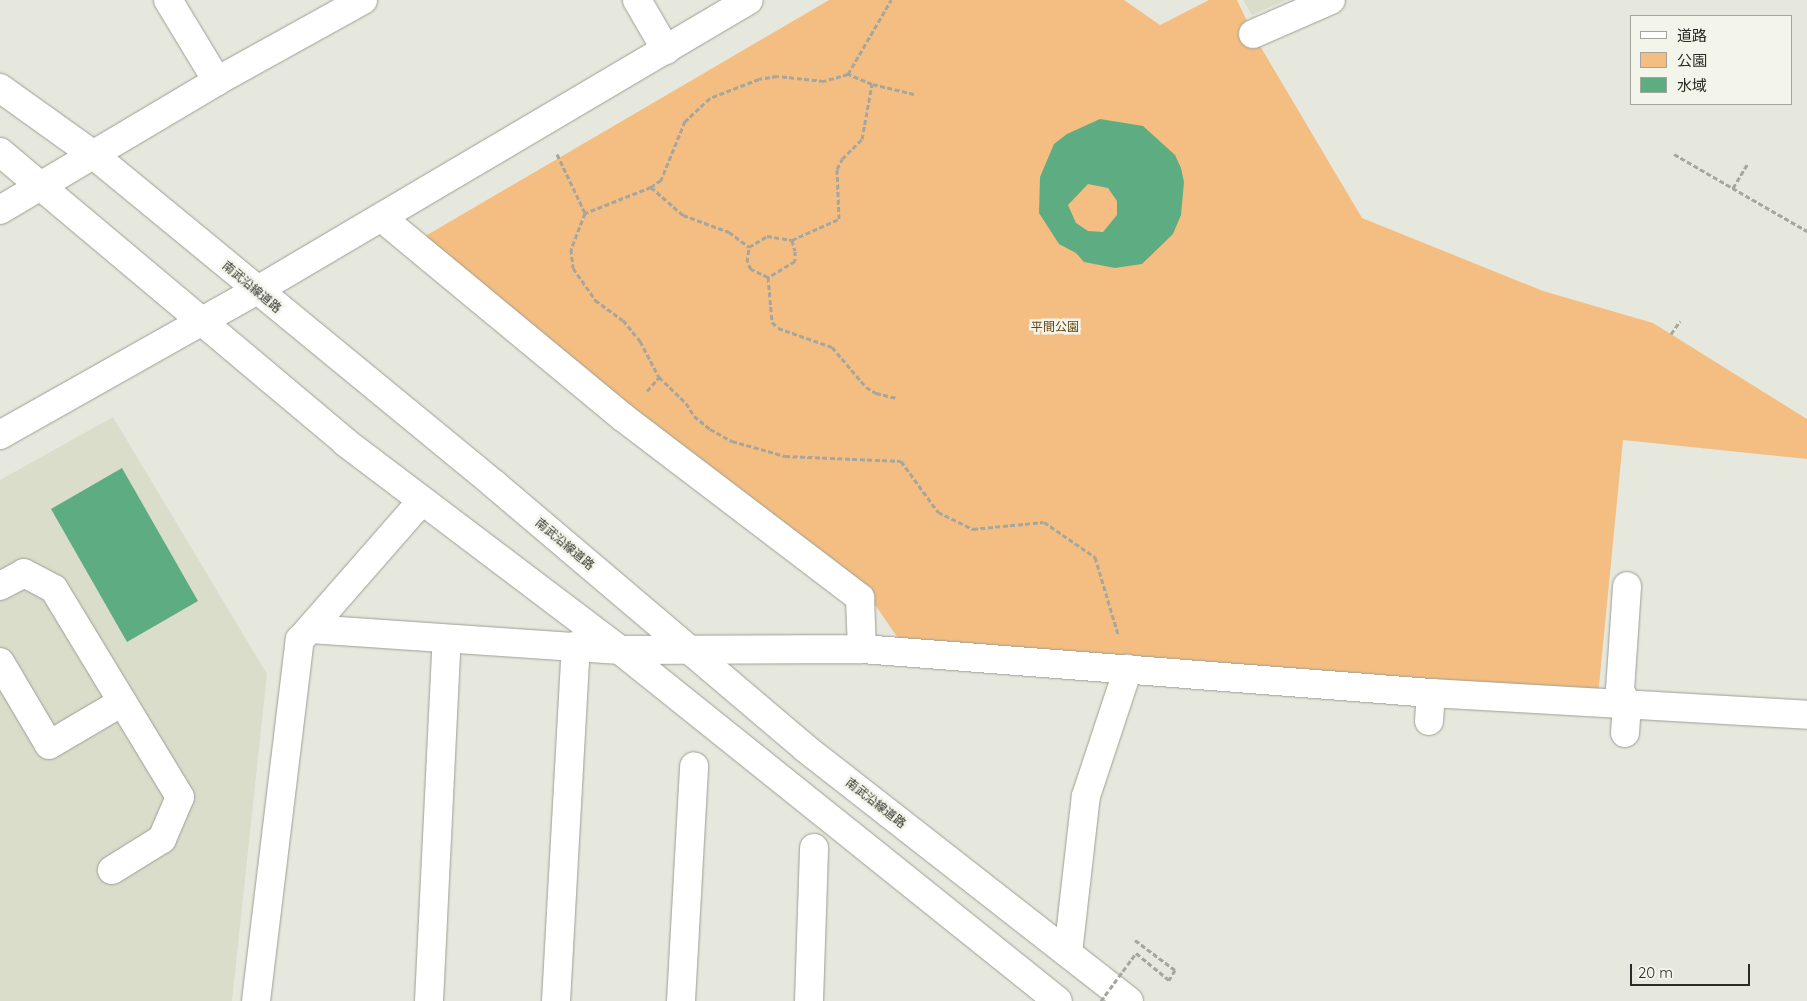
<!DOCTYPE html>
<html>
<head>
<meta charset="utf-8">
<style>
  body { margin:0 }
  #map { position:relative; width:1807px; height:1001px; overflow:hidden; background:#e6e8dd; font-family:Quicksand,"Noto Sans JP",sans-serif }
  div>[style] { position:absolute }
  .built>* { inset:0; background:#dbddcb }
  .green>* { inset:0; background:#f4be82 }
  .water>* { inset:0; background:#5eac81 }
  .path>* { height:3px; margin-top:-1.5px; transform-origin:0; background:repeating-linear-gradient(90deg,#a5a69e 0 5px,transparent 0 7.5px) }
  .roads { filter:drop-shadow(0 0 1px #9d9e94) drop-shadow(0 0 1px #9d9e94) }
  .minor>* { height:28px; margin:-14px; padding:0 14px; transform-origin:14px; border-radius:14px; background:#fff }
  .path-bridge>* { height:3px; margin-top:-1.5px; transform-origin:0; background:repeating-linear-gradient(90deg,#a5a69e 0 5px,transparent 0 7.5px) }
  span { translate:-50% -50%; white-space:nowrap; text-align:center; line-height:1.15; -webkit-text-stroke:5px #f3f5ea; paint-order:stroke }
  .street-label { font-size:12px; color:#2a2a26 }
  .park-label { font-size:12px; color:#664212 }
  .legend { position:absolute; left:1630px; top:15px; width:162px; height:90px; box-sizing:border-box; background:#f3f5ea; border:1px solid #a3a49c; margin:0; padding:6px 9px; list-style:none; font-size:15px; color:#2a2a26 }
  .legend li { display:flex; align-items:center; gap:10px; height:25px }
  .legend b { width:25px; border:1px solid #a3a49c }
  .scale { position:absolute; left:1630px; top:964px; width:120px; height:22px; box-sizing:border-box; border:2px solid #2a2a26; border-top:0; padding-left:6px; font-size:15px; line-height:18px; white-space:nowrap; color:#2a2a26; -webkit-text-stroke:4px #f3f5ea; paint-order:stroke }
</style>
</head>
<body>
<div id="map">
  <div class="built">
    <div style="clip-path:polygon(1243px 0,1287px 0,1252px 15px)"></div>
    <div style="clip-path:polygon(113px 417px,267px 674px,232px 1001px,0 1001px,0 480px)"></div>
  </div>
  <div class="green">
    <div style="clip-path:polygon(829px 0,1124px 0,1160px 25px,1209px 0,1237px 0,1253px 34px,1362px 218px,1543px 291px,1653px 323px,1807px 419px,1807px 459px,1623px 440px,1598px 696px,902px 644px,856px 577px,596px 379px,422px 238px)"></div>
  </div>
  <div class="water">
    <div style="clip-path:polygon(evenodd,1100px 119px,1143px 126px,1175px 155px,1181px 168px,1184px 182px,1181px 215px,1173px 234px,1142px 264px,1115px 268px,1084px 262px,1076px 253px,1059px 244px,1039px 213px,1040px 177px,1054px 144px,1067px 134px,1100px 119px,1088px 184px,1108px 188px,1117px 201px,1117px 215px,1103px 232px,1088px 231px,1076px 223px,1068px 205px,1088px 184px)"></div>
    <div style="clip-path:polygon(122px 468px,198px 601px,127px 642px,51px 509px)"></div>
  </div>
  <div class="path">
    <div style="left:848px;top:74px;width:86px;rotate:-59.8deg"></div>
    <div style="left:914px;top:94px;width:43px;rotate:-166.6deg"></div>
    <div style="left:872px;top:84px;width:26px;rotate:-157deg"></div>
    <div style="left:848px;top:74px;width:25px;rotate:164deg"></div>
    <div style="left:824px;top:81px;width:47px;rotate:-173.9deg"></div>
    <div style="left:777px;top:76px;width:18px;rotate:171deg"></div>
    <div style="left:759px;top:79px;width:53px;rotate:158.8deg"></div>
    <div style="left:710px;top:98px;width:34px;rotate:137deg"></div>
    <div style="left:685px;top:121px;width:64px;rotate:112.1deg"></div>
    <div style="left:661px;top:180px;width:12px;rotate:145deg"></div>
    <div style="left:651px;top:187px;width:71px;rotate:158.5deg"></div>
    <div style="left:585px;top:213px;width:39px;rotate:111deg"></div>
    <div style="left:571px;top:249px;width:19px;rotate:84deg"></div>
    <div style="left:573px;top:268px;width:39px;rotate:55deg"></div>
    <div style="left:595px;top:300px;width:34px;rotate:36deg"></div>
    <div style="left:623px;top:320px;width:27px;rotate:51deg"></div>
    <div style="left:640px;top:341px;width:41px;rotate:62.2deg"></div>
    <div style="left:659px;top:377px;width:37px;rotate:44deg"></div>
    <div style="left:686px;top:403px;width:15px;rotate:58deg"></div>
    <div style="left:694px;top:416px;width:21px;rotate:39deg"></div>
    <div style="left:710px;top:429px;width:25px;rotate:29deg"></div>
    <div style="left:732px;top:441px;width:55px;rotate:15.8deg"></div>
    <div style="left:785px;top:456px;width:116px;rotate:2.5deg"></div>
    <div style="left:901px;top:461px;width:63px;rotate:54deg"></div>
    <div style="left:938px;top:512px;width:39px;rotate:26deg"></div>
    <div style="left:973px;top:529px;width:71px;rotate:-5.6deg"></div>
    <div style="left:1044px;top:522px;width:62px;rotate:34.5deg"></div>
    <div style="left:1095px;top:557px;width:80px;rotate:73.4deg"></div>
    <div style="left:557px;top:154px;width:65px;rotate:64.6deg"></div>
    <div style="left:1674px;top:154px;width:154px;rotate:30.1deg"></div>
    <div style="left:651px;top:187px;width:43px;rotate:41.2deg"></div>
    <div style="left:683px;top:215px;width:49px;rotate:20.3deg"></div>
    <div style="left:729px;top:232px;width:25px;rotate:37deg"></div>
    <div style="left:1733px;top:188px;width:29px;rotate:-59deg"></div>
    <div style="left:767px;top:236px;width:25px;rotate:9deg"></div>
    <div style="left:792px;top:240px;width:11px;rotate:75deg"></div>
    <div style="left:795px;top:251px;width:10px;rotate:90deg"></div>
    <div style="left:795px;top:261px;width:31px;rotate:149deg"></div>
    <div style="left:768px;top:277px;width:19px;rotate:-155deg"></div>
    <div style="left:751px;top:269px;width:8px;rotate:-120deg"></div>
    <div style="left:747px;top:262px;width:15px;rotate:-82deg"></div>
    <div style="left:749px;top:247px;width:21px;rotate:-31deg"></div>
    <div style="left:792px;top:240px;width:51px;rotate:-24.1deg"></div>
    <div style="left:839px;top:219px;width:50px;rotate:-92.3deg"></div>
    <div style="left:837px;top:169px;width:11px;rotate:-63deg"></div>
    <div style="left:842px;top:159px;width:28px;rotate:-45deg"></div>
    <div style="left:862px;top:139px;width:56px;rotate:-79.7deg"></div>
    <div style="left:768px;top:277px;width:45px;rotate:84.9deg"></div>
    <div style="left:772px;top:322px;width:8px;rotate:45deg"></div>
    <div style="left:778px;top:328px;width:57px;rotate:19.4deg"></div>
    <div style="left:832px;top:347px;width:52px;rotate:49.6deg"></div>
    <div style="left:866px;top:387px;width:12px;rotate:31deg"></div>
    <div style="left:876px;top:393px;width:21px;rotate:14deg"></div>
    <div style="left:1671px;top:334px;width:16px;rotate:-55deg"></div>
    <div style="left:647px;top:391px;width:18px;rotate:-49deg"></div>
    <div style="left:1135px;top:940px;width:50px;rotate:36.9deg"></div>
    <div style="left:1175px;top:970px;width:12px;rotate:121deg"></div>
    <div style="left:1169px;top:980px;width:43px;rotate:-140.7deg"></div>
  </div>
  <div class="roads">
    <div class="minor">
      <div style="left:168px;top:0;width:95px;rotate:58.8deg"></div>
      <div style="left:637px;top:0;width:58px;rotate:59.9deg"></div>
      <div style="left:1253px;top:34px;width:85px;rotate:-23.6deg"></div>
      <div style="left:0;top:88px;width:117px;rotate:35.6deg"></div>
      <div style="left:95px;top:156px;width:517px;rotate:39.42deg"></div>
      <div style="left:494px;top:484px;width:408px;rotate:40.3deg"></div>
      <div style="left:805px;top:748px;width:411px;rotate:38deg"></div>
      <div style="left:0;top:152px;width:451px;rotate:40deg"></div>
      <div style="left:345px;top:442px;width:345px;rotate:37.1deg"></div>
      <div style="left:620px;top:650px;width:561px;rotate:38.71deg"></div>
      <div style="left:0;top:210px;width:252px;rotate:-30.7deg"></div>
      <div style="left:217px;top:81px;width:167px;rotate:-29deg"></div>
      <div style="left:382px;top:218px;width:314px;rotate:39.6deg"></div>
      <div style="left:624px;top:418px;width:297px;rotate:37.3deg"></div>
      <div style="left:860px;top:598px;width:51px;rotate:87.8deg"></div>
      <div style="left:0;top:435px;width:294px;rotate:-29.4deg"></div>
      <div style="left:256px;top:291px;width:572px;rotate:-30.55deg"></div>
      <div style="left:0;top:586px;width:27px;rotate:-28deg"></div>
      <div style="left:24px;top:573px;width:34px;rotate:28deg"></div>
      <div style="left:54px;top:589px;width:243px;rotate:58.8deg"></div>
      <div style="left:180px;top:797px;width:46px;rotate:113.2deg"></div>
      <div style="left:162px;top:839px;width:59px;rotate:148.2deg"></div>
      <div style="left:310px;top:629px;width:311px;rotate:3.9deg"></div>
      <div style="left:620px;top:650px;width:242px;rotate:-0.2deg"></div>
      <div style="left:862px;top:649px;width:571px;rotate:4.42deg"></div>
      <div style="left:1431px;top:693px;width:377px;rotate:3.3deg"></div>
      <div style="left:0;top:662px;width:96px;rotate:59.4deg"></div>
      <div style="left:49px;top:745px;width:85px;rotate:-30.5deg"></div>
      <div style="left:1429px;top:721px;width:28px;rotate:-86deg"></div>
      <div style="left:1625px;top:733px;width:28px;rotate:-86deg"></div>
      <div style="left:1627px;top:705px;width:17px;rotate:-115deg"></div>
      <div style="left:1620px;top:690px;width:104px;rotate:-86.1deg"></div>
      <div style="left:1068px;top:953px;width:158px;rotate:-83.5deg"></div>
      <div style="left:1086px;top:796px;width:134px;rotate:-71.7deg"></div>
      <div style="left:256px;top:1001px;width:364px;rotate:-83.1deg"></div>
      <div style="left:300px;top:640px;width:184px;rotate:-48.8deg"></div>
      <div style="left:429px;top:1001px;width:362px;rotate:-87.2deg"></div>
      <div style="left:556px;top:1001px;width:356px;rotate:-86.8deg"></div>
      <div style="left:681px;top:1001px;width:235px;rotate:-86.8deg"></div>
      <div style="left:809px;top:1001px;width:153px;rotate:-88.1deg"></div>
    </div>
  </div>
  <div class="path-bridge">
    <div style="left:1101px;top:1001px;width:59px;rotate:-53.9deg"></div>
  </div>
  <div class="street-label">
    <span style="left:252px;top:287px;rotate:40deg">南武沿線道路</span>
    <span style="left:565px;top:544px;rotate:40deg">南武沿線道路</span>
    <span style="left:876px;top:803px;rotate:38deg">南武沿線道路</span>
  </div>
  <div class="park-label">
    <span style="left:1055px;top:327px">平間公園</span>
  </div>
  <ul class="legend">
  <li><b style="height:6px;background:#fff"></b>道路</li>
  <li><b style="height:14px;background:#f4be82"></b>公園</li>
  <li><b style="height:14px;background:#5eac81"></b>水域</li>
  </ul>
  <div class="scale">20 m</div>
</div>
</body>
</html>
